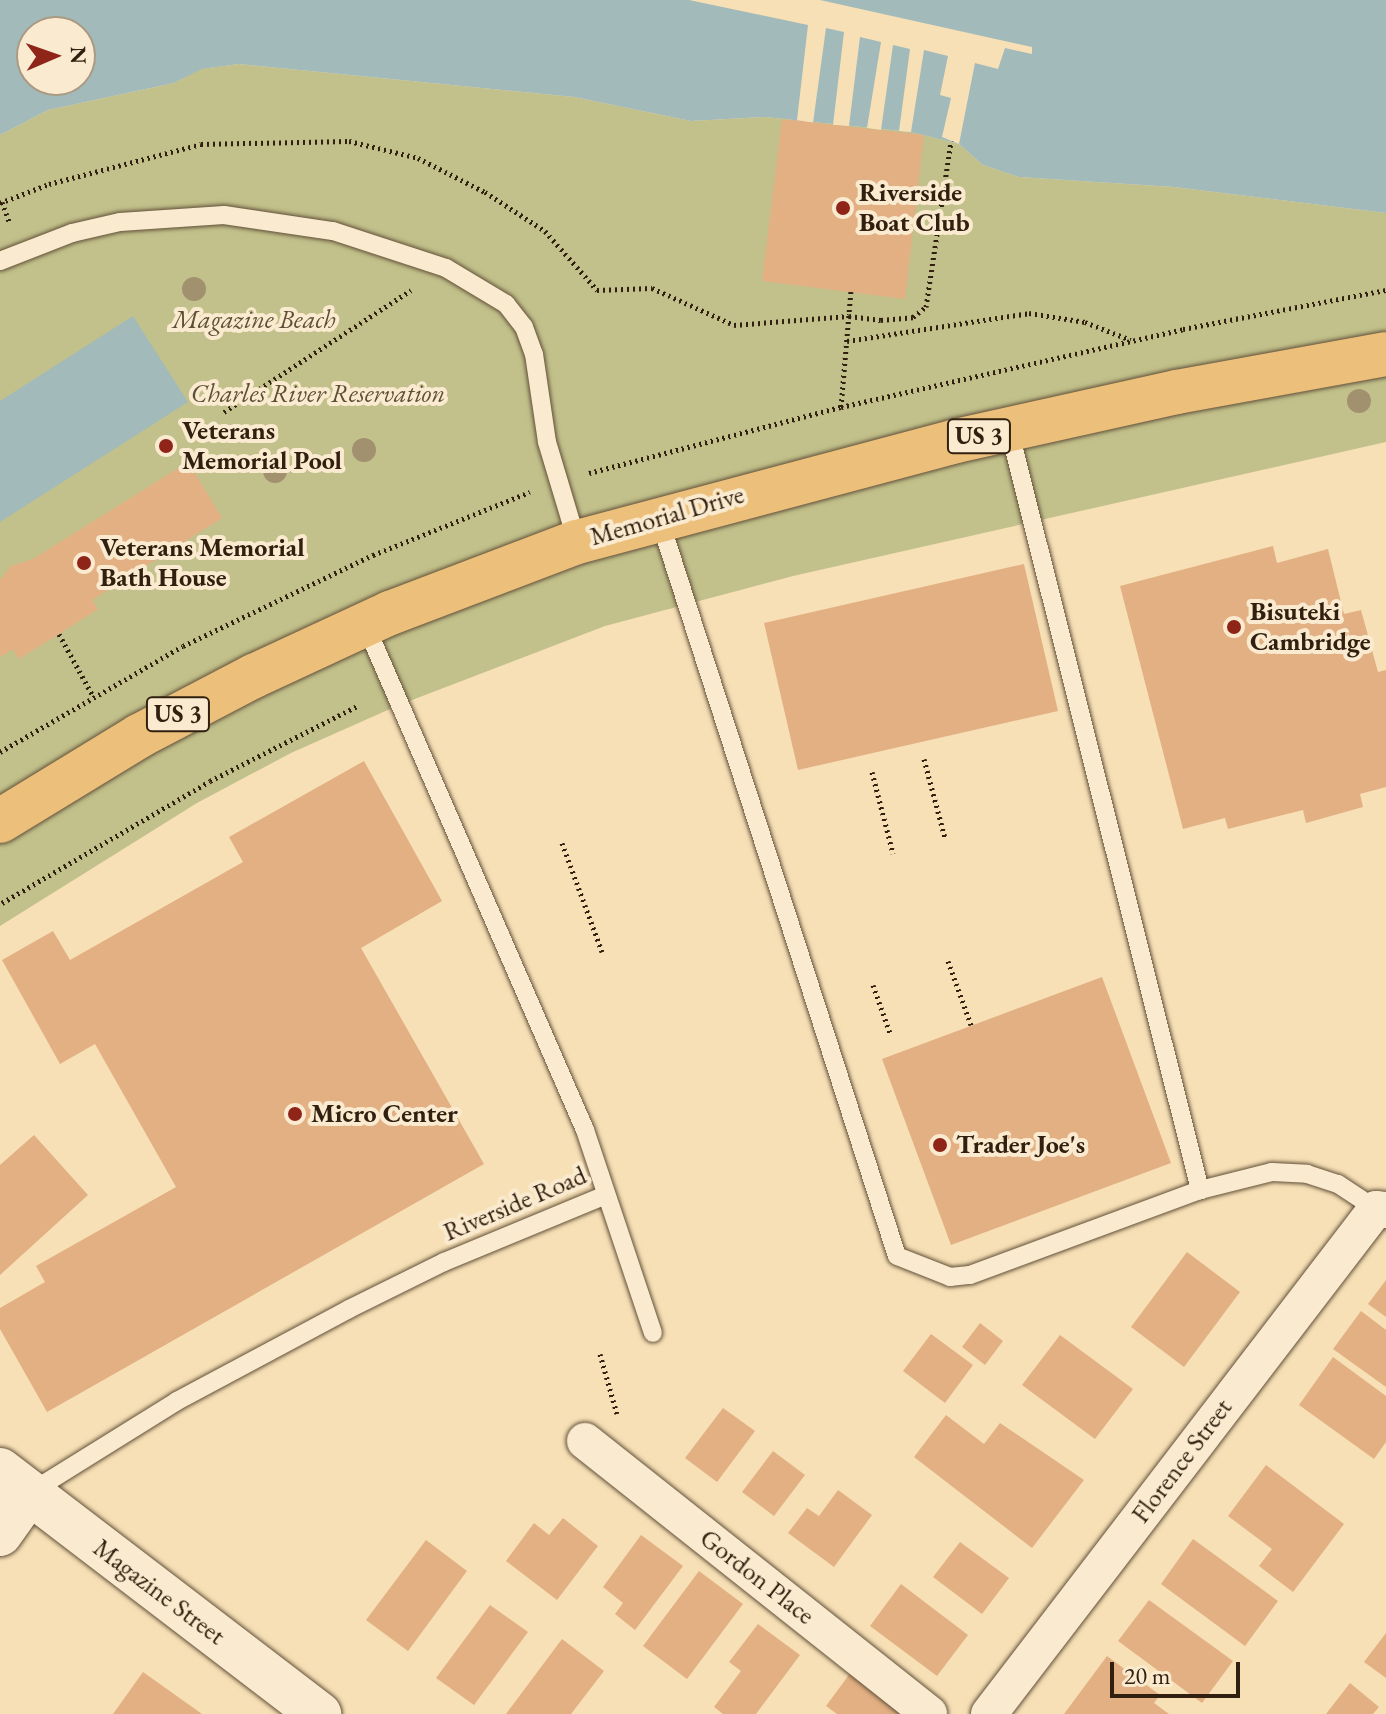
<!DOCTYPE html>
<html>
<head>
<meta charset="utf-8">
<style>
  body { margin:0 }
  #map { position:relative; width:1386px; height:1714px; overflow:hidden; background:#f7e0b6; font-family:"EB Garamond",serif }
  div>[style] { position:absolute }
  .green>* { inset:0; background:#c2c18b }
  .water>* { inset:0; background:#a2bab9 }
  .pier>* { inset:0; background:#f7e0b6 }
  .building>* { inset:0; background:#e2b083 }
  .path>* { height:5px; margin-top:-2.5px; transform-origin:0; background:repeating-linear-gradient(90deg,#31200f 0 2px,transparent 0 6px) }
  .roads { filter:drop-shadow(0 0 2px #625039) drop-shadow(0 0 2px #625039) }
  .service>* { height:18px; margin:-9px; padding:0 9px; transform-origin:9px; border-radius:9px; background:#faebd0 }
  .minor>* { height:36px; margin:-18px; padding:0 18px; transform-origin:18px; border-radius:18px; background:#faebd0 }
  .tertiary>* { height:44px; margin:-22px; padding:0 22px; transform-origin:22px; border-radius:22px; background:#faebd0 }
  .trunk>* { height:44px; margin:-22px; padding:0 22px; transform-origin:22px; border-radius:22px; background:#ecc07b }
  .trees>* { width:24px; height:24px; margin:-12px; border-radius:50%; background:#a2916e }
  .dots>* { width:22px; height:22px; translate:-50% -50%; box-sizing:border-box; border:4px solid #faebd0; border-radius:50% }
  span { translate:-50% -50%; white-space:nowrap; text-align:center; line-height:1.15; -webkit-text-stroke:8px #faebd0; paint-order:stroke }
  .shield-label span { padding:2px 6px; background:#faebd0; border:2px solid; border-radius:6px; -webkit-text-stroke-width:0 }
  .shield-label { font-size:24px; color:#31200f; font-weight:700 }
  .poi-label { font-size:26px; color:#31200f; font-weight:700 }
  .left { translate:0 -50%; text-align:left }
  .park-label { font-size:26px; color:#5c5034; font-style:italic }
  .street-label { font-size:26px; color:#31200f }
  .north { position:absolute; left:16px; top:16px; width:80px; height:80px; box-sizing:border-box; background:#faebd0; border:2px solid #aa9a83; border-radius:50%; rotate:88deg; font-size:22px; font-weight:700; line-height:32px; text-align:center; color:#31200f }
  .north::after { content:''; display:block; margin:auto; width:28px; height:36px; background:#8f2418; clip-path:polygon(50% 0,100% 100%,50% 72%,0 100%) }
  .scale { position:absolute; left:1110px; top:1662px; width:130px; height:36px; box-sizing:border-box; border:4px solid #31200f; border-top:0; padding-left:10px; font-size:24px; line-height:28px; white-space:nowrap; color:#31200f; -webkit-text-stroke:6px #faebd0; paint-order:stroke }
</style>
</head>
<body>
<div id="map">
  <div class="green">
    <div style="clip-path:polygon(239px 64px,574px 97px,691px 121px,765px 117px,911px 132px,959px 144px,983px 165px,1019px 177px,1174px 187px,1386px 213px,1386px 442px,793px 576px,605px 626px,399px 705px,291px 753px,197px 803px,0 926px,0 135px,48px 110px,174px 83px,201px 69px)"></div>
  </div>
  <div class="water">
    <div style="clip-path:polygon(evenodd,0 0,1386px 0,1386px 213px,1174px 187px,1019px 177px,983px 165px,959px 144px,911px 132px,765px 117px,691px 121px,574px 97px,239px 64px,202px 69px,174px 83px,48px 110px,0 135px,0 0,32px 32px,80px 32px,80px 80px,32px 80px,32px 32px)"></div>
    <div style="clip-path:polygon(133px 316px,188px 402px,0 522px,0 401px)"></div>
  </div>
  <div class="pier">
    <div style="clip-path:polygon(689px 0,820px 0,1032px 47px,1032px 54px,1005px 48px,998px 69px,975px 63px,959px 144px,942px 137px,951px 98px,940px 95px,948px 56px,924px 50px,911px 132px,899px 131px,910px 49px,893px 45px,881px 130px,867px 128px,881px 42px,860px 37px,849px 126px,833px 125px,844px 32px,826px 28px,813px 123px,797px 120px,808px 25px)"></div>
  </div>
  <div class="building">
    <div style="clip-path:polygon(782px 119px,924px 135px,905px 299px,762px 281px)"></div>
    <div style="clip-path:polygon(188px 462px,222px 518px,92px 600px,98px 609px,59px 634px,19px 659px,13px 649px,0 657px,0 580px,11px 566px,33px 559px)"></div>
    <div style="clip-path:polygon(1273px 546px,1277px 563px,1328px 549px,1344px 614px,1361px 610px,1378px 672px,1386px 670px,1386px 787px,1360px 794px,1363px 807px,1306px 823px,1303px 810px,1228px 829px,1225px 818px,1183px 829px,1120px 586px)"></div>
    <div style="clip-path:polygon(1024px 564px,1058px 711px,798px 770px,764px 623px)"></div>
    <div style="clip-path:polygon(364px 761px,442px 901px,361px 948px,484px 1164px,47px 1412px,0 1329px,0 1308px,45px 1282px,36px 1266px,176px 1187px,95px 1044px,60px 1064px,2px 960px,53px 931px,70px 960px,243px 862px,229px 837px)"></div>
    <div style="clip-path:polygon(1102px 977px,1171px 1163px,951px 1245px,882px 1059px)"></div>
    <div style="clip-path:polygon(34px 1135px,88px 1195px,0 1275px,0 1165px)"></div>
    <div style="clip-path:polygon(1187px 1252px,1240px 1292px,1184px 1367px,1131px 1327px)"></div>
    <div style="clip-path:polygon(1386px 1280px,1386px 1317px,1368px 1304px)"></div>
    <div style="clip-path:polygon(1361px 1311px,1386px 1330px,1386px 1387px,1333px 1349px)"></div>
    <div style="clip-path:polygon(980px 1323px,1003px 1341px,985px 1365px,962px 1347px)"></div>
    <div style="clip-path:polygon(931px 1334px,973px 1365px,945px 1403px,903px 1371px)"></div>
    <div style="clip-path:polygon(1060px 1335px,1133px 1389px,1095px 1439px,1022px 1385px)"></div>
    <div style="clip-path:polygon(1333px 1357px,1386px 1396px,1386px 1442px,1374px 1459px,1299px 1405px)"></div>
    <div style="clip-path:polygon(723px 1408px,755px 1431px,717px 1482px,685px 1458px)"></div>
    <div style="clip-path:polygon(946px 1415px,984px 1444px,1000px 1423px,1084px 1480px,1032px 1548px,914px 1457px)"></div>
    <div style="clip-path:polygon(773px 1451px,805px 1475px,774px 1516px,742px 1492px)"></div>
    <div style="clip-path:polygon(1266px 1465px,1344px 1524px,1293px 1592px,1259px 1566px,1272px 1549px,1228px 1516px)"></div>
    <div style="clip-path:polygon(838px 1490px,872px 1515px,834px 1567px,788px 1533px,807px 1508px,819px 1516px)"></div>
    <div style="clip-path:polygon(563px 1518px,598px 1546px,557px 1600px,506px 1561px,534px 1523px,549px 1535px)"></div>
    <div style="clip-path:polygon(641px 1535px,683px 1566px,635px 1630px,615px 1614px,623px 1603px,603px 1587px)"></div>
    <div style="clip-path:polygon(1193px 1539px,1278px 1601px,1245px 1646px,1161px 1584px)"></div>
    <div style="clip-path:polygon(426px 1540px,467px 1571px,408px 1651px,366px 1620px)"></div>
    <div style="clip-path:polygon(960px 1542px,1009px 1578px,982px 1614px,933px 1577px)"></div>
    <div style="clip-path:polygon(699px 1571px,743px 1604px,687px 1679px,643px 1646px)"></div>
    <div style="clip-path:polygon(901px 1584px,968px 1635px,937px 1676px,870px 1626px)"></div>
    <div style="clip-path:polygon(1149px 1600px,1233px 1661px,1202px 1703px,1118px 1641px)"></div>
    <div style="clip-path:polygon(490px 1605px,528px 1632px,474px 1705px,436px 1678px)"></div>
    <div style="clip-path:polygon(758px 1624px,800px 1655px,756px 1714px,723px 1714px,714px 1707px,741px 1671px,729px 1662px)"></div>
    <div style="clip-path:polygon(1386px 1633px,1386px 1678px,1364px 1662px)"></div>
    <div style="clip-path:polygon(562px 1639px,604px 1671px,571px 1714px,506px 1714px)"></div>
    <div style="clip-path:polygon(1107px 1656px,1160px 1695px,1154px 1703px,1169px 1714px,1064px 1714px)"></div>
    <div style="clip-path:polygon(857px 1664px,903px 1714px,837px 1714px,826px 1706px)"></div>
    <div style="clip-path:polygon(143px 1672px,202px 1714px,113px 1714px)"></div>
    <div style="clip-path:polygon(1350px 1683px,1379px 1707px,1373px 1714px,1326px 1714px)"></div>
  </div>
  <div class="path">
    <div style="left:2px;top:202px;width:23px;rotate:70deg"></div>
    <div style="left:0;top:203px;width:53px;rotate:-21.2deg"></div>
    <div style="left:49px;top:184px;width:157px;rotate:-14.7deg"></div>
    <div style="left:201px;top:144px;width:148px;rotate:-1.2deg"></div>
    <div style="left:349px;top:141px;width:71px;rotate:13.8deg"></div>
    <div style="left:418px;top:158px;width:75px;rotate:26.9deg"></div>
    <div style="left:485px;top:192px;width:72px;rotate:33deg"></div>
    <div style="left:545px;top:231px;width:79px;rotate:48.6deg"></div>
    <div style="left:597px;top:290px;width:55px;rotate:-2.1deg"></div>
    <div style="left:652px;top:288px;width:90px;rotate:24.3deg"></div>
    <div style="left:734px;top:325px;width:115px;rotate:-4.5deg"></div>
    <div style="left:849px;top:316px;width:32px;rotate:7deg"></div>
    <div style="left:881px;top:320px;width:32px;rotate:-5deg"></div>
    <div style="left:913px;top:317px;width:16px;rotate:-38deg"></div>
    <div style="left:926px;top:307px;width:168px;rotate:-81.4deg"></div>
    <div style="left:847px;top:341px;width:184px;rotate:-8.7deg"></div>
    <div style="left:1029px;top:313px;width:57px;rotate:9.1deg"></div>
    <div style="left:1085px;top:322px;width:49px;rotate:21.4deg"></div>
    <div style="left:841px;top:407px;width:116px;rotate:-85.1deg"></div>
    <div style="left:224px;top:412px;width:223px;rotate:-33.1deg"></div>
    <div style="left:589px;top:473px;width:260px;rotate:-14.7deg"></div>
    <div style="left:841px;top:407px;width:351px;rotate:-12.8deg"></div>
    <div style="left:1183px;top:329px;width:207px;rotate:-10.9deg"></div>
    <div style="left:59px;top:634px;width:71px;rotate:61.3deg"></div>
    <div style="left:0;top:752px;width:211px;rotate:-30.1deg"></div>
    <div style="left:183px;top:646px;width:211px;rotate:-25.6deg"></div>
    <div style="left:373px;top:555px;width:169px;rotate:-21.9deg"></div>
    <div style="left:924px;top:759px;width:82px;rotate:75.1deg"></div>
    <div style="left:872px;top:772px;width:84px;rotate:75.5deg"></div>
    <div style="left:562px;top:843px;width:116px;rotate:69.8deg"></div>
    <div style="left:2px;top:903px;width:241px;rotate:-30.4deg"></div>
    <div style="left:210px;top:781px;width:167px;rotate:-27deg"></div>
    <div style="left:948px;top:961px;width:68px;rotate:70.2deg"></div>
    <div style="left:873px;top:985px;width:51px;rotate:70.5deg"></div>
    <div style="left:600px;top:1354px;width:62px;rotate:74.2deg"></div>
  </div>
  <div class="roads">
    <div class="service">
      <div style="left:0;top:261px;width:77px;rotate:-21.3deg"></div>
      <div style="left:72px;top:233px;width:49px;rotate:-12.9deg"></div>
      <div style="left:120px;top:222px;width:104px;rotate:-3.9deg"></div>
      <div style="left:224px;top:215px;width:110px;rotate:8.4deg"></div>
      <div style="left:333px;top:231px;width:119px;rotate:18.1deg"></div>
      <div style="left:446px;top:268px;width:70px;rotate:31deg"></div>
      <div style="left:506px;top:304px;width:29px;rotate:52deg"></div>
      <div style="left:524px;top:327px;width:29px;rotate:70deg"></div>
      <div style="left:534px;top:354px;width:89px;rotate:81.6deg"></div>
      <div style="left:547px;top:442px;width:104px;rotate:73.3deg"></div>
      <div style="left:1009px;top:429px;width:785px;rotate:75.91deg"></div>
      <div style="left:659px;top:518px;width:775px;rotate:72.13deg"></div>
      <div style="left:897px;top:1256px;width:57px;rotate:21.6deg"></div>
      <div style="left:950px;top:1277px;width:20px;rotate:-6deg"></div>
      <div style="left:970px;top:1275px;width:245px;rotate:-20.3deg"></div>
      <div style="left:1200px;top:1190px;width:74px;rotate:-14deg"></div>
      <div style="left:1272px;top:1172px;width:35px;rotate:3deg"></div>
      <div style="left:1307px;top:1174px;width:33px;rotate:18deg"></div>
      <div style="left:1338px;top:1184px;width:45px;rotate:33.3deg"></div>
      <div style="left:365px;top:624px;width:552px;rotate:66.5deg"></div>
      <div style="left:585px;top:1130px;width:214px;rotate:71.5deg"></div>
      <div style="left:31px;top:1492px;width:172px;rotate:-31.9deg"></div>
      <div style="left:177px;top:1401px;width:195px;rotate:-28.1deg"></div>
      <div style="left:349px;top:1309px;width:106px;rotate:-26.3deg"></div>
      <div style="left:444px;top:1262px;width:175px;rotate:-22.5deg"></div>
    </div>
    <div class="minor">
      <div style="left:585px;top:1441px;width:439px;rotate:38.4deg"></div>
      <div style="left:989px;top:1714px;width:636px;rotate:-52.54deg"></div>
      <div style="left:1376px;top:1209px;width:10px;rotate:6deg"></div>
    </div>
    <div class="tertiary">
      <div style="left:0;top:1470px;width:402px;rotate:37.4deg"></div>
      <div style="left:0;top:1534px;width:50px;rotate:-54.7deg"></div>
    </div>
    <div class="trunk">
      <div style="left:0;top:821px;width:163px;rotate:-31.4deg"></div>
      <div style="left:139px;top:736px;width:130px;rotate:-27.6deg"></div>
      <div style="left:254px;top:676px;width:150px;rotate:-24.9deg"></div>
      <div style="left:390px;top:613px;width:200px;rotate:-20.8deg"></div>
      <div style="left:577px;top:542px;width:392px;rotate:-14.9deg"></div>
      <div style="left:956px;top:441px;width:226px;rotate:-12.5deg"></div>
      <div style="left:1177px;top:392px;width:212px;rotate:-10.3deg"></div>
    </div>
  </div>
  <div class="trees">
    <div style="left:194px;top:289px"></div>
    <div style="left:1359px;top:401px"></div>
    <div style="left:364px;top:450px"></div>
    <div style="left:275px;top:471px"></div>
  </div>
  <div class="dots">
    <div style="left:843px;top:208px;background:#8f2418"></div>
    <div style="left:166px;top:446px;background:#8f2418"></div>
    <div style="left:84px;top:563px;background:#8f2418"></div>
    <div style="left:1234px;top:627px;background:#8f2418"></div>
    <div style="left:295px;top:1114px;background:#8f2418"></div>
    <div style="left:940px;top:1145px;background:#8f2418"></div>
  </div>
  <div class="shield-label">
    <span style="left:979px;top:436px">US 3</span>
    <span style="left:178px;top:714px">US 3</span>
  </div>
  <div class="poi-label">
    <span class="left" style="left:859px;top:208px">Riverside<br>Boat Club</span>
    <span class="left" style="left:182px;top:446px">Veterans<br>Memorial Pool</span>
    <span class="left" style="left:100px;top:563px">Veterans Memorial<br>Bath House</span>
    <span class="left" style="left:1250px;top:627px">Bisuteki<br>Cambridge</span>
    <span class="left" style="left:311px;top:1114px">Micro Center</span>
    <span class="left" style="left:956px;top:1145px">Trader Joe's</span>
  </div>
  <div class="park-label">
    <span style="left:254px;top:320px">Magazine Beach</span>
    <span style="left:318px;top:394px">Charles River Reservation</span>
  </div>
  <div class="street-label">
    <span style="left:667px;top:516px;rotate:-16deg">Memorial Drive</span>
    <span style="left:515px;top:1204px;rotate:-23deg">Riverside Road</span>
    <span style="left:1182px;top:1461px;rotate:-53deg">Florence Street</span>
    <span style="left:757px;top:1577px;rotate:38deg">Gordon Place</span>
    <span style="left:159px;top:1592px;rotate:37deg">Magazine Street</span>
  </div>
  <div class="north">N</div>
  <div class="scale">20 m</div>
</div>
</body>
</html>
